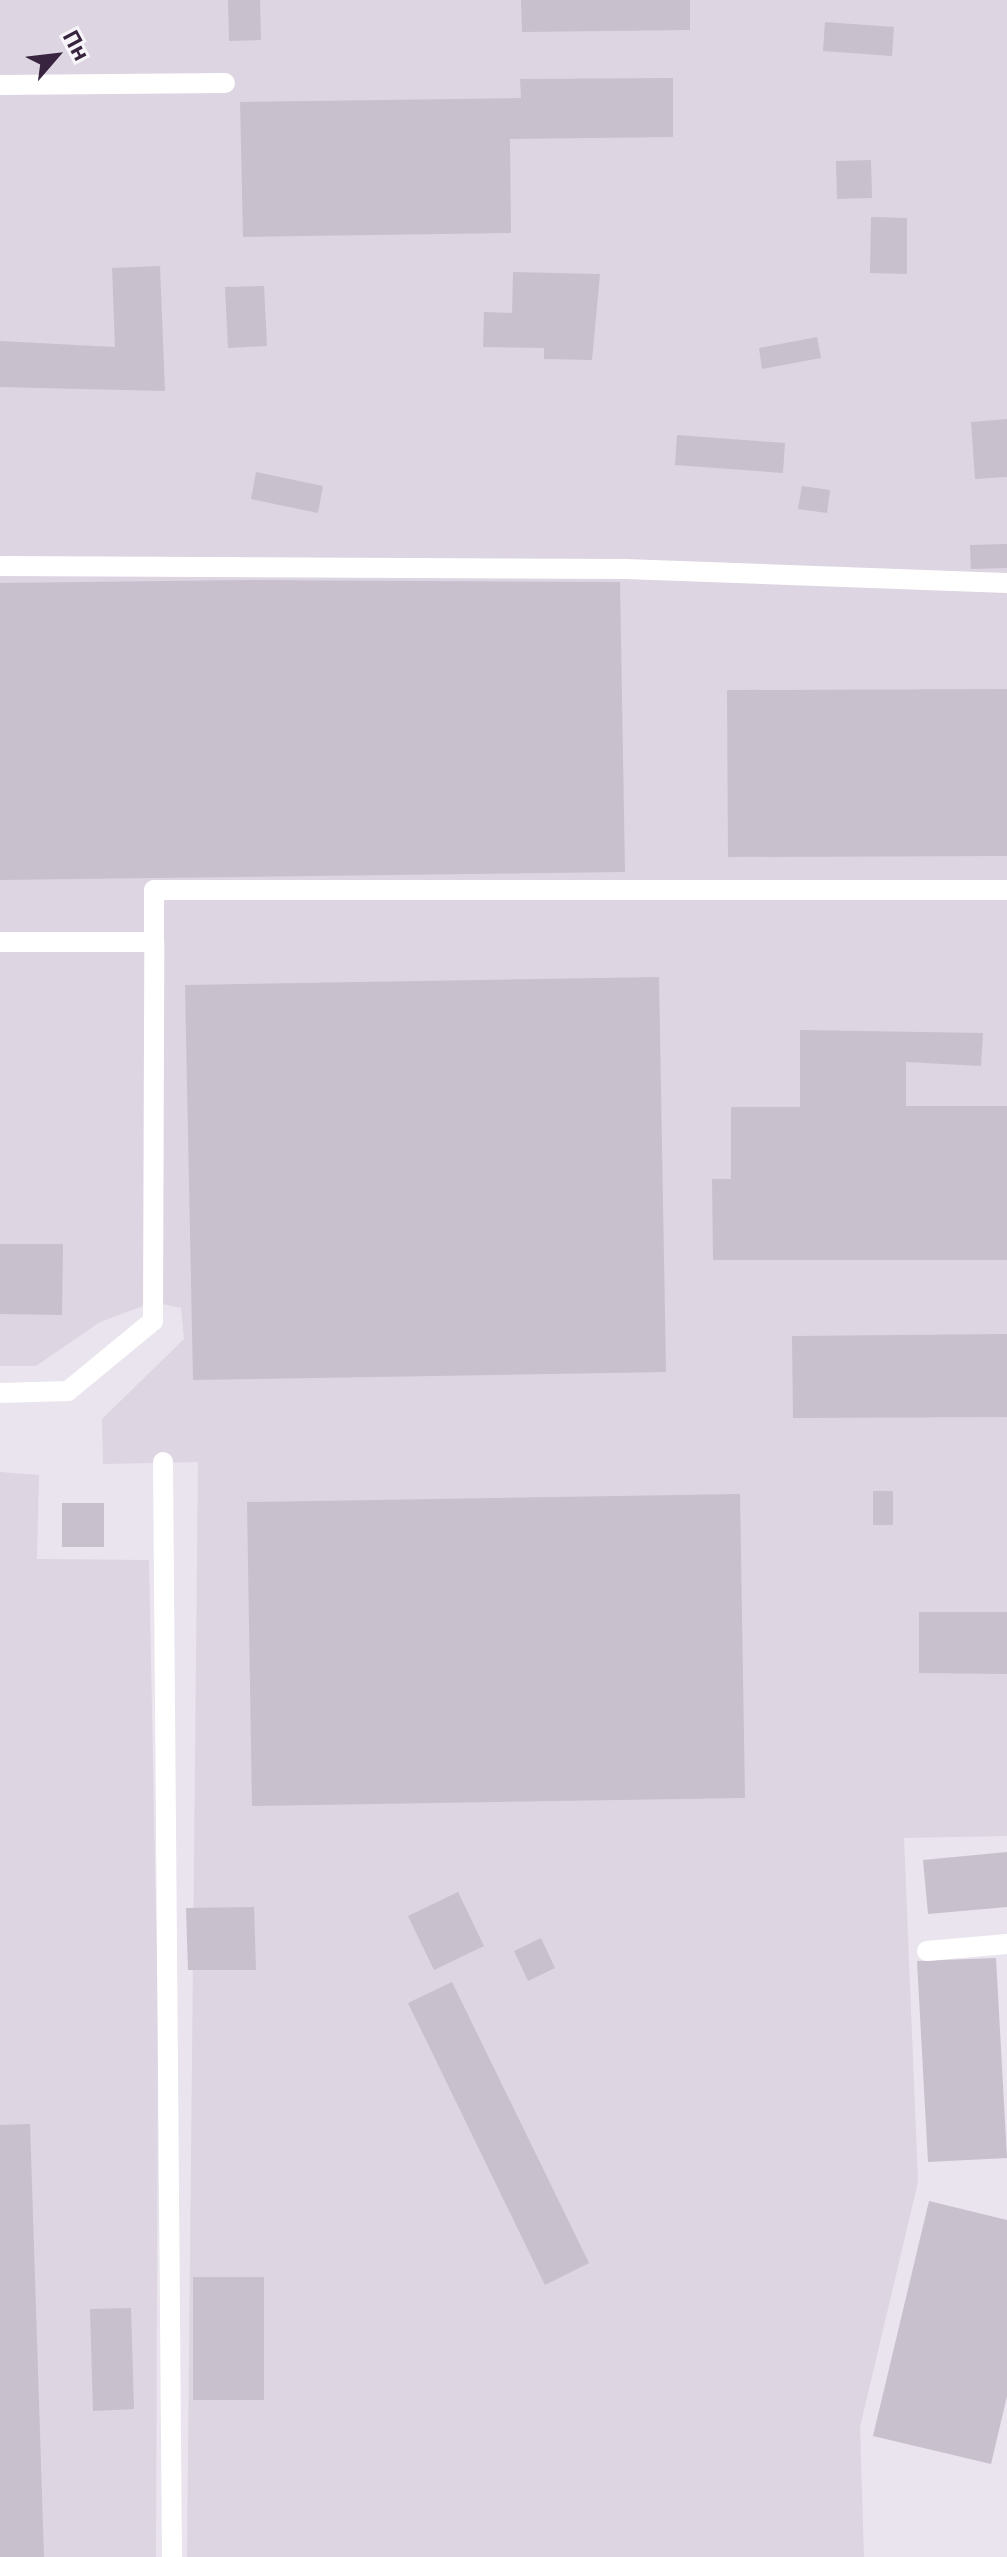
<!DOCTYPE html>
<html>
<head>
<meta charset="utf-8">
<style>
  body { margin:0 }
  #map { position:relative; width:1007px; height:2557px; overflow:hidden; background:#e9e4ed; font-family:"Open Sans",sans-serif }
  div>[style] { position:absolute }
  .built>* { inset:0; background:#ddd5e1 }
  .building>* { inset:0; background:#c9c0cd }
  .minor>* { height:20px; margin:-10px; padding:0 10px; transform-origin:10px; border-radius:10px; background:#fff }
  span { translate:-50% -50%; white-space:nowrap; text-align:center; line-height:1.15; -webkit-text-stroke:6px #f7f5f9; paint-order:stroke }
  .north { position:absolute; left:16px; top:16px; width:80px; height:80px; -webkit-text-stroke:6px #f7f5f9; paint-order:stroke; rotate:62deg; font-size:22px; font-weight:700; line-height:32px; text-align:center; color:#38243e }
  .north::after { content:''; display:block; margin:auto; width:28px; height:36px; background:#38243e; clip-path:polygon(50% 0,100% 100%,50% 72%,0 100%) }
</style>
</head>
<body>
<div id="map">
  <div class="built">
    <div style="clip-path:polygon(0 0,1007px 0,1007px 1836px,904px 1838px,918px 2182px,860px 2427px,864px 2557px,187px 2557px,198px 1462px,103px 1464px,102px 1419px,184px 1339px,181px 1308px,154px 1302px,100px 1322px,36px 1366px,0 1366px)"></div>
    <div style="clip-path:polygon(0 1472px,39px 1475px,37px 1559px,149px 1560px,158px 2016px,156px 2557px,0 2557px)"></div>
  </div>
  <div class="building">
    <div style="clip-path:polygon(228px 0,260px 0,261px 40px,229px 41px)"></div>
    <div style="clip-path:polygon(521px 0,690px 0,690px 30px,522px 32px)"></div>
    <div style="clip-path:polygon(825px 22px,894px 27px,892px 56px,823px 51px)"></div>
    <div style="clip-path:polygon(673px 78px,673px 137px,510px 139px,511px 233px,243px 237px,240px 102px,521px 98px,520px 79px)"></div>
    <div style="clip-path:polygon(871px 160px,872px 198px,837px 199px,836px 161px)"></div>
    <div style="clip-path:polygon(871px 217px,907px 218px,907px 274px,870px 273px)"></div>
    <div style="clip-path:polygon(160px 266px,165px 391px,0 387px,0 341px,115px 347px,112px 268px)"></div>
    <div style="clip-path:polygon(513px 272px,600px 274px,592px 360px,544px 359px,544px 348px,483px 347px,484px 312px,512px 313px)"></div>
    <div style="clip-path:polygon(264px 286px,267px 346px,228px 348px,225px 287px)"></div>
    <div style="clip-path:polygon(817px 337px,821px 358px,762px 369px,759px 348px)"></div>
    <div style="clip-path:polygon(1007px 419px,1007px 477px,975px 479px,971px 422px)"></div>
    <div style="clip-path:polygon(677px 435px,785px 443px,783px 473px,675px 465px)"></div>
    <div style="clip-path:polygon(256px 472px,323px 486px,318px 513px,251px 499px)"></div>
    <div style="clip-path:polygon(802px 486px,830px 490px,827px 513px,798px 509px)"></div>
    <div style="clip-path:polygon(1007px 544px,1007px 568px,971px 569px,970px 545px)"></div>
    <div style="clip-path:polygon(247px 580px,620px 582px,625px 872px,0 880px,0 583px)"></div>
    <div style="clip-path:polygon(1007px 689px,1007px 856px,728px 857px,727px 690px)"></div>
    <div style="clip-path:polygon(659px 977px,666px 1372px,193px 1380px,185px 985px)"></div>
    <div style="clip-path:polygon(800px 1030px,983px 1033px,981px 1066px,906px 1062px,906px 1106px,1007px 1106px,1007px 1260px,713px 1260px,712px 1179px,731px 1179px,731px 1107px,800px 1107px)"></div>
    <div style="clip-path:polygon(0 1244px,63px 1244px,62px 1315px,0 1314px)"></div>
    <div style="clip-path:polygon(1007px 1334px,1007px 1417px,793px 1418px,792px 1336px)"></div>
    <div style="clip-path:polygon(873px 1491px,893px 1491px,893px 1525px,873px 1525px)"></div>
    <div style="clip-path:polygon(740px 1494px,745px 1798px,252px 1806px,247px 1502px)"></div>
    <div style="clip-path:polygon(62px 1503px,104px 1503px,104px 1547px,62px 1547px)"></div>
    <div style="clip-path:polygon(919px 1612px,1007px 1612px,1007px 1674px,919px 1673px)"></div>
    <div style="clip-path:polygon(1007px 1852px,1007px 1907px,928px 1914px,923px 1860px)"></div>
    <div style="clip-path:polygon(458px 1892px,484px 1946px,434px 1970px,408px 1916px)"></div>
    <div style="clip-path:polygon(254px 1907px,256px 1970px,188px 1970px,186px 1908px)"></div>
    <div style="clip-path:polygon(541px 1938px,555px 1968px,528px 1981px,514px 1951px)"></div>
    <div style="clip-path:polygon(996px 1958px,1007px 2158px,928px 2162px,917px 1961px)"></div>
    <div style="clip-path:polygon(452px 1982px,589px 2263px,545px 2285px,408px 2003px)"></div>
    <div style="clip-path:polygon(30px 2124px,44px 2557px,0 2557px,0 2125px)"></div>
    <div style="clip-path:polygon(929px 2201px,1007px 2220px,1007px 2396px,991px 2464px,873px 2436px)"></div>
    <div style="clip-path:polygon(193px 2277px,264px 2277px,264px 2400px,193px 2400px)"></div>
    <div style="clip-path:polygon(131px 2308px,134px 2409px,93px 2411px,90px 2309px)"></div>
  </div>
  <div class="minor">
    <div style="left:0;top:85px;width:225px;rotate:-0.5deg"></div>
    <div style="left:0;top:566px;width:625px;rotate:0.28deg"></div>
    <div style="left:625px;top:569px;width:382px;rotate:2.1deg"></div>
    <div style="left:0;top:942px;width:154px"></div>
    <div style="left:154px;top:942px;width:52px;rotate:-90deg"></div>
    <div style="left:154px;top:890px;width:853px"></div>
    <div style="left:0;top:1393px;width:68px;rotate:-1.7deg"></div>
    <div style="left:68px;top:1391px;width:110px;rotate:-39.5deg"></div>
    <div style="left:153px;top:1321px;width:379px;rotate:-89.8deg"></div>
    <div style="left:163px;top:1462px;width:1095px;rotate:89.53deg"></div>
    <div style="left:927px;top:1951px;width:80px;rotate:-5deg"></div>
  </div>
  <div class="north">Пн</div>
</div>
</body>
</html>
